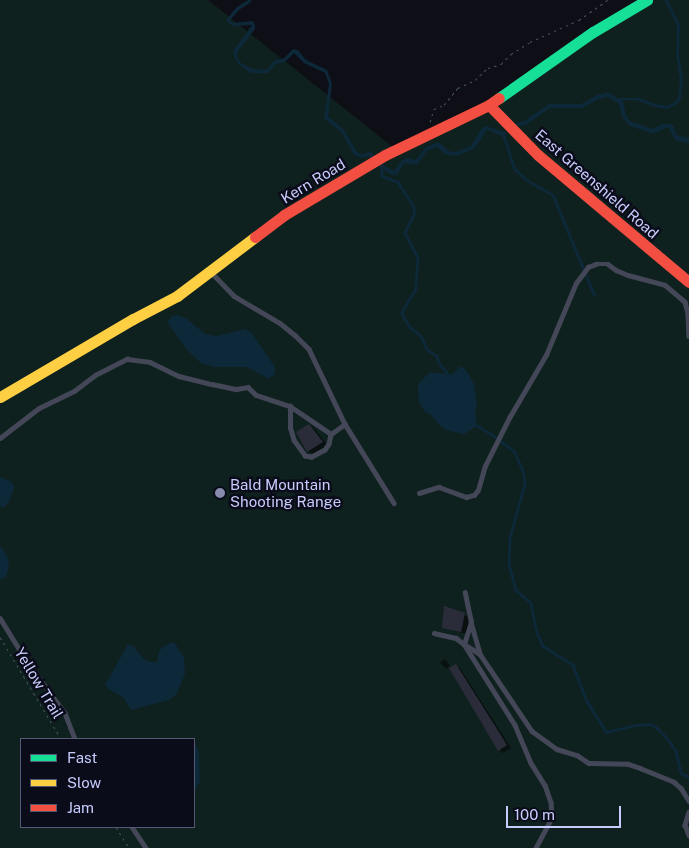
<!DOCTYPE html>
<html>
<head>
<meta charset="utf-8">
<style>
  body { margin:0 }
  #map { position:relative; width:689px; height:848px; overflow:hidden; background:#0e0f16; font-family:"Public Sans",sans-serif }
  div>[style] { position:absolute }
  .green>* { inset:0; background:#0f211e }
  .water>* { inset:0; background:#0d2839 }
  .shadow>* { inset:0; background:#0007 }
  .stream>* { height:2.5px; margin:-1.25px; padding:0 1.25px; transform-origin:1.25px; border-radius:1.25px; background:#0d2839 }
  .building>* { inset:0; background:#2b2c3a }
  .path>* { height:1px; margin-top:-0.5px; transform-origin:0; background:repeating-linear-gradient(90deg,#44545a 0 2.5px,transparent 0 6.5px) }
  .lane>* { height:4.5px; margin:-2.25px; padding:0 2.25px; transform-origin:2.25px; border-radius:2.25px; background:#444757 }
  .fast>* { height:11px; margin:-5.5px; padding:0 5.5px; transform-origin:5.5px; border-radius:5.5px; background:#16e098 }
  .slow>* { height:11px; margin:-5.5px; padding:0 5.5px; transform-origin:5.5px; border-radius:5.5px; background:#ffcf43 }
  .jam>* { height:11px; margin:-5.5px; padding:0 5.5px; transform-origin:5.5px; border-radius:5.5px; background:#f24e42 }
  .dots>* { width:14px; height:14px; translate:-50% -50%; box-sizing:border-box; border:2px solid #0b0c1a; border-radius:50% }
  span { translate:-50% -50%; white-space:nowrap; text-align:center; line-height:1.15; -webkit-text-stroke:5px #0b0c1a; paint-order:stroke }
  .street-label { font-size:15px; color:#c7ccfd }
  .poi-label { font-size:15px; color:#c7ccfd }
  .left { translate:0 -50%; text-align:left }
  .legend { position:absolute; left:20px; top:738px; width:175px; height:90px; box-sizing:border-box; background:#0b0c1a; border:1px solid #565975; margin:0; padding:6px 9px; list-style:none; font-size:15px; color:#c7ccfd }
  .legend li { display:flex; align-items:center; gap:10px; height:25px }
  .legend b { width:25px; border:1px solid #565975 }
  .scale { position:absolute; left:506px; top:806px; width:115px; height:22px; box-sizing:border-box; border:2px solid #c7ccfd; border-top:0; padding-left:6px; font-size:15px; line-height:18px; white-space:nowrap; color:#c7ccfd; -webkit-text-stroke:4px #0b0c1a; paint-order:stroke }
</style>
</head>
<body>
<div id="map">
  <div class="green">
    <div style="clip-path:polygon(evenodd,0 0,208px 0,399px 152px,656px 0,689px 0,689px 848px,0 848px,0 0,21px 739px,194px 739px,194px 827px,21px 827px,21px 739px)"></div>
  </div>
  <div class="water">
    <div style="clip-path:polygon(248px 0,251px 0,251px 2px,239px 10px,230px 20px,233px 23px,253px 21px,255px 25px,255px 29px,238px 51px,237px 57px,241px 63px,252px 69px,266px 70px,275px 60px,283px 59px,293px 49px,298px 50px,306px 60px,327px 70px,332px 84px,328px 116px,344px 130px,357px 152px,361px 154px,371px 152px,382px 164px,394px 171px,402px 160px,406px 158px,416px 160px,425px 148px,435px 143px,440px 143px,449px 151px,455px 152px,471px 146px,481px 129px,486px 126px,508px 133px,502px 136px,487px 130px,474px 149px,456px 156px,447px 155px,436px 147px,427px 151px,417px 165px,404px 163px,397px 175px,392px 175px,378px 166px,369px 156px,362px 158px,354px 155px,341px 132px,324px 118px,329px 84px,325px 73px,304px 63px,294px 53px,285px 62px,276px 64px,268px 73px,251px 73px,239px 65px,234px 57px,234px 50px,252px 25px,232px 26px,226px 20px,237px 7px)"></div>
    <div style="clip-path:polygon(608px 92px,623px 101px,626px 116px,630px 121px,652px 129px,662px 124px,671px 124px,674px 127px,676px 135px,689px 138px,689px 143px,676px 141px,668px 127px,656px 133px,651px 133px,630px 126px,622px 117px,619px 104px,608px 97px,599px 99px,582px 108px,550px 108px,526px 125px,517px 126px,515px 124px,524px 121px,549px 104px,581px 104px,597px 95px)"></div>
    <div style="clip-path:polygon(177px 315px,187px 319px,205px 334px,216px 336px,245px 329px,252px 333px,275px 367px,275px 374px,269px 379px,247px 367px,214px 367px,201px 363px,187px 350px,167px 322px,171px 317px)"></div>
    <div style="clip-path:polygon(461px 366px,466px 370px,474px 384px,477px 404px,475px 415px,477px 426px,464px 434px,446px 430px,440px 426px,430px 414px,425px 412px,419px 402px,418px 392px,418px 384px,430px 372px,451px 375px)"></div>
    <div style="clip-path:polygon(0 477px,12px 482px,14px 488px,9px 502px,3px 508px,0 506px)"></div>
    <div style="clip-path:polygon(0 546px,7px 555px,9px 565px,6px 577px,0 580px)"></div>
    <div style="clip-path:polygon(174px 642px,184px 657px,185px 674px,176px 695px,169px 700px,131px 710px,124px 698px,110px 690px,105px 685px,128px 644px,133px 646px,145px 660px,151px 662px,157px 662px,159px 651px,164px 646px)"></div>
    <div style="clip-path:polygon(194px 742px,199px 751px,200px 782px,194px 792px)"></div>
  </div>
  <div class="shadow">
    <div style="clip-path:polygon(309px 425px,315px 429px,327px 445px,313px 454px,308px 451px)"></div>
    <div style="clip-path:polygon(464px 615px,470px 618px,466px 634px,444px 627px)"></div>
    <div style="clip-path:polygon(445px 659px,450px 666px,446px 669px,440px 662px)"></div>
    <div style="clip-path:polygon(456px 666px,460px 668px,511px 748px,503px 753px,499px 750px,479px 720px,482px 718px)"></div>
  </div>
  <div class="stream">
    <div style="left:620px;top:99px;width:18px"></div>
    <div style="left:638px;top:99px;width:18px;rotate:19deg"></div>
    <div style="left:655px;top:105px;width:12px;rotate:9deg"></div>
    <div style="left:667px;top:107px;width:9px;rotate:-27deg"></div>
    <div style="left:675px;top:103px;width:6px;rotate:-51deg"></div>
    <div style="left:679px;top:98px;width:18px;rotate:-84deg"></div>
    <div style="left:681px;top:80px;width:26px;rotate:-99deg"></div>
    <div style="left:677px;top:54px;width:29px;rotate:-88deg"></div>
    <div style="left:678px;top:25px;width:28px;rotate:-116deg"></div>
    <div style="left:504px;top:136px;width:35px;rotate:72deg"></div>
    <div style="left:515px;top:169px;width:16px;rotate:43deg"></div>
    <div style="left:527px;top:180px;width:30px;rotate:30deg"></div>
    <div style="left:553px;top:195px;width:107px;rotate:67.5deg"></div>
    <div style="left:382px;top:168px;width:8px;rotate:90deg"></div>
    <div style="left:382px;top:176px;width:17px;rotate:21deg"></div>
    <div style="left:398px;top:182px;width:27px;rotate:57deg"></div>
    <div style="left:413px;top:205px;width:8px;rotate:76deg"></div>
    <div style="left:415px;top:213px;width:22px;rotate:117deg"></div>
    <div style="left:405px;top:233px;width:27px;rotate:62deg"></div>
    <div style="left:418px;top:257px;width:32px;rotate:94deg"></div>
    <div style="left:416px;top:289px;width:27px;rotate:121deg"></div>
    <div style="left:402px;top:312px;width:4px;rotate:76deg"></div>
    <div style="left:403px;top:316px;width:13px;rotate:58deg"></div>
    <div style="left:410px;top:327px;width:14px;rotate:39deg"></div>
    <div style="left:421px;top:336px;width:14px;rotate:65deg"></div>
    <div style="left:427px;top:349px;width:12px;rotate:35deg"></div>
    <div style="left:437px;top:356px;width:7px;rotate:74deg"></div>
    <div style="left:439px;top:363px;width:19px;rotate:51deg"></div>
    <div style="left:476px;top:425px;width:16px;rotate:30deg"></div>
    <div style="left:490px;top:433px;width:30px;rotate:37deg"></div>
    <div style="left:514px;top:451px;width:21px;rotate:65deg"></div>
    <div style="left:523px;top:470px;width:14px;rotate:82deg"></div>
    <div style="left:525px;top:484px;width:56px;rotate:105.5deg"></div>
    <div style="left:510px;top:538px;width:26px;rotate:92deg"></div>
    <div style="left:509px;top:564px;width:27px;rotate:75deg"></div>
    <div style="left:516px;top:590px;width:20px;rotate:41deg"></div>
    <div style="left:531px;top:603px;width:31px;rotate:79deg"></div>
    <div style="left:537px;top:633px;width:14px;rotate:65deg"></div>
    <div style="left:543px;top:646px;width:36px;rotate:32deg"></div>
    <div style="left:573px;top:665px;width:39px;rotate:69deg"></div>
    <div style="left:587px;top:701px;width:36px;rotate:58deg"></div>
    <div style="left:606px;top:732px;width:31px;rotate:-13deg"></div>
    <div style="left:636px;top:725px;width:13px;rotate:-4deg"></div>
    <div style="left:649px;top:724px;width:8px;rotate:23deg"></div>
    <div style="left:656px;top:727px;width:18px;rotate:45deg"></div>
    <div style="left:669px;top:740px;width:13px;rotate:58deg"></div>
    <div style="left:676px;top:751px;width:23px;rotate:77deg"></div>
    <div style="left:681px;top:773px;width:9px;rotate:27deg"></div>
  </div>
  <div class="building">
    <div style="clip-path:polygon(309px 424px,323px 442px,307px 452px,296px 432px)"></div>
    <div style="clip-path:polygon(444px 606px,465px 613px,461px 632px,442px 628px)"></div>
    <div style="clip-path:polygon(456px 664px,507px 745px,498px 751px,449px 668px)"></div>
  </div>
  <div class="path">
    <div style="left:430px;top:122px;width:14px;rotate:-73deg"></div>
    <div style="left:434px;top:109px;width:11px;rotate:-22deg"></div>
    <div style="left:444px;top:105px;width:22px;rotate:-51deg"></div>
    <div style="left:458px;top:88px;width:19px;rotate:-25deg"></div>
    <div style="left:475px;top:80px;width:18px;rotate:-43deg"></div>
    <div style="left:488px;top:68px;width:14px;rotate:-17deg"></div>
    <div style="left:501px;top:64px;width:14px;rotate:-45deg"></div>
    <div style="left:511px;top:54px;width:22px;rotate:-32deg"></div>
    <div style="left:530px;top:42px;width:54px;rotate:-24.2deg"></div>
    <div style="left:579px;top:20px;width:35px;rotate:-35deg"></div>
    <div style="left:0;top:637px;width:119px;rotate:59.1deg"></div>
    <div style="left:116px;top:827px;width:25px;rotate:58deg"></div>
  </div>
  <div class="lane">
    <div style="left:211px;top:272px;width:33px;rotate:46deg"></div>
    <div style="left:234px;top:296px;width:53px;rotate:30.4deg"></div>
    <div style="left:280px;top:323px;width:19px;rotate:39deg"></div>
    <div style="left:295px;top:335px;width:20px;rotate:45deg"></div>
    <div style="left:309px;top:349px;width:83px;rotate:64.4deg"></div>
    <div style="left:345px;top:424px;width:93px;rotate:58.2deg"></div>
    <div style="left:331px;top:434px;width:10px;rotate:101deg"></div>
    <div style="left:329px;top:444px;width:7px;rotate:124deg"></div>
    <div style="left:325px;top:450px;width:15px;rotate:152deg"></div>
    <div style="left:312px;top:457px;width:7px;rotate:-172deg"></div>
    <div style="left:305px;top:456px;width:19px;rotate:-126deg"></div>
    <div style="left:294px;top:441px;width:14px;rotate:-107deg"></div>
    <div style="left:290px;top:428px;width:22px;rotate:-90deg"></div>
    <div style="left:290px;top:406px;width:50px;rotate:34.3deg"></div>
    <div style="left:331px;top:434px;width:17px;rotate:-36deg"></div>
    <div style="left:0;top:438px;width:49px;rotate:-37.6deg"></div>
    <div style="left:39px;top:408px;width:39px;rotate:-26deg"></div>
    <div style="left:74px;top:391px;width:26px;rotate:-37deg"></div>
    <div style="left:95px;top:375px;width:36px;rotate:-27deg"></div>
    <div style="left:127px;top:359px;width:23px;rotate:7deg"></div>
    <div style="left:150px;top:362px;width:32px;rotate:26deg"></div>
    <div style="left:179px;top:376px;width:34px;rotate:14deg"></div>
    <div style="left:212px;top:384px;width:25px;rotate:12deg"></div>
    <div style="left:236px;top:389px;width:12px;rotate:-9deg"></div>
    <div style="left:248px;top:387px;width:11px;rotate:45deg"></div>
    <div style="left:256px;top:395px;width:36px;rotate:18deg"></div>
    <div style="left:419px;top:493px;width:21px;rotate:-17deg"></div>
    <div style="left:439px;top:487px;width:29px;rotate:20deg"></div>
    <div style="left:466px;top:497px;width:8px;rotate:-14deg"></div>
    <div style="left:474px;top:495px;width:6px;rotate:-51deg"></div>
    <div style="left:478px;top:490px;width:25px;rotate:-74deg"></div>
    <div style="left:485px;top:466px;width:54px;rotate:-63.4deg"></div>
    <div style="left:509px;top:418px;width:73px;rotate:-59.6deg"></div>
    <div style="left:546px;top:355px;width:78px;rotate:-67.4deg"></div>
    <div style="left:576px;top:283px;width:20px;rotate:-53deg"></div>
    <div style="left:588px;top:267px;width:9px;rotate:-21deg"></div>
    <div style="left:596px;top:264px;width:12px"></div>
    <div style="left:608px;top:264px;width:10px;rotate:37deg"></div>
    <div style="left:616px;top:270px;width:13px;rotate:23deg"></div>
    <div style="left:628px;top:275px;width:38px;rotate:15deg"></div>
    <div style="left:665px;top:285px;width:26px;rotate:40deg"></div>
    <div style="left:685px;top:302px;width:11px;rotate:75deg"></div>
    <div style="left:688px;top:313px;width:23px;rotate:88deg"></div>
    <div style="left:0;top:618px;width:49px;rotate:58.2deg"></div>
    <div style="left:26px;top:660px;width:66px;rotate:53.7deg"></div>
    <div style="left:65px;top:713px;width:28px;rotate:69deg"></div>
    <div style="left:471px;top:622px;width:33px;rotate:74deg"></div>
    <div style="left:434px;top:633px;width:23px;rotate:13deg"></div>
    <div style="left:456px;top:638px;width:10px;rotate:37deg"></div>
    <div style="left:464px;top:644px;width:96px;rotate:57.8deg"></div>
    <div style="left:515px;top:725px;width:41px;rotate:67.2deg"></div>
    <div style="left:531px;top:763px;width:26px;rotate:58deg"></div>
    <div style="left:545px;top:785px;width:18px;rotate:71deg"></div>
    <div style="left:551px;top:802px;width:16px;rotate:86deg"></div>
    <div style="left:552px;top:818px;width:34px;rotate:118deg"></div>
    <div style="left:464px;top:644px;width:19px;rotate:32deg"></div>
    <div style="left:480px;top:654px;width:93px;rotate:56deg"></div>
    <div style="left:532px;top:731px;width:31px;rotate:36deg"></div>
    <div style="left:557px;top:749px;width:21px;rotate:17deg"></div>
    <div style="left:577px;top:755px;width:14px;rotate:34deg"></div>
    <div style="left:589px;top:763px;width:39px;rotate:1deg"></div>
    <div style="left:628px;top:764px;width:13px;rotate:18deg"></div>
    <div style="left:640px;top:768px;width:37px;rotate:22deg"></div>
    <div style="left:674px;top:782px;width:9px;rotate:41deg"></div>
    <div style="left:681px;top:788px;width:15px;rotate:58deg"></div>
    <div style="left:464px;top:644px;width:23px;rotate:-72deg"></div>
    <div style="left:471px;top:622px;width:30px;rotate:-102deg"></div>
    <div style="left:689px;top:812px;width:14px;rotate:107deg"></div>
    <div style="left:685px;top:825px;width:11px;rotate:68deg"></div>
    <div style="left:132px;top:827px;width:25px;rotate:56deg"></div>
  </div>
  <div class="fast">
    <div style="left:499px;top:98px;width:115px;rotate:-35.1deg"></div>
    <div style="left:593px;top:32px;width:63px;rotate:-30.7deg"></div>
  </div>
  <div class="slow">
    <div style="left:0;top:397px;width:154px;rotate:-30.4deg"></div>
    <div style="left:133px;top:319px;width:50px;rotate:-27.6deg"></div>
    <div style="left:177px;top:296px;width:98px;rotate:-37.1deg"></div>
  </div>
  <div class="jam">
    <div style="left:489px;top:105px;width:70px;rotate:45.6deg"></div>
    <div style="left:538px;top:155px;width:197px;rotate:40.1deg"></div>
    <div style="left:255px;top:237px;width:36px;rotate:-37deg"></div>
    <div style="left:284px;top:215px;width:117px;rotate:-30.7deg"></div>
    <div style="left:385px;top:155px;width:115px;rotate:-25.7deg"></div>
    <div style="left:489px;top:105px;width:12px;rotate:-35deg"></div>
  </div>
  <div class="dots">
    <div style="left:220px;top:493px;background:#868aac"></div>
  </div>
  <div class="street-label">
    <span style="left:313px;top:181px;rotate:-31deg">Kern Road</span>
    <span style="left:597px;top:184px;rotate:41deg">East Greenshield Road</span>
    <span style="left:39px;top:683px;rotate:59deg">Yellow Trail</span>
  </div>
  <div class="poi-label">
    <span class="left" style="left:230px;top:493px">Bald Mountain<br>Shooting Range</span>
  </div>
  <ul class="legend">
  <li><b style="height:6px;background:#16e098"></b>Fast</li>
  <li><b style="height:6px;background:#ffcf43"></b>Slow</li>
  <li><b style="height:6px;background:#f24e42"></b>Jam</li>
  </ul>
  <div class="scale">100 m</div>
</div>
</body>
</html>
